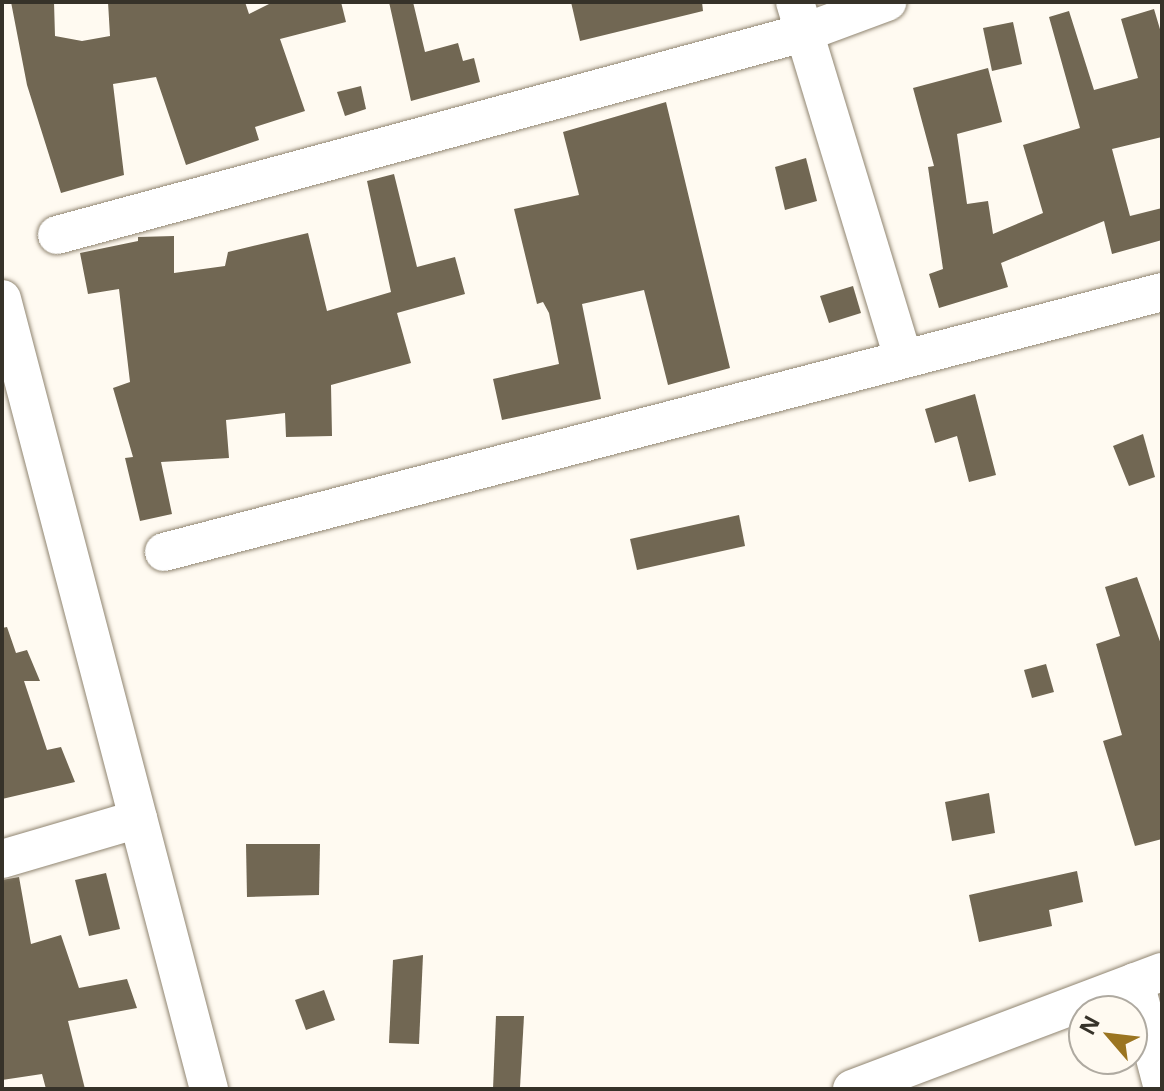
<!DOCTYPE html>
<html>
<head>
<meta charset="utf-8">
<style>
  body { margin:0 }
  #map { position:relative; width:1164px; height:1091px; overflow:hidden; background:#fffaf1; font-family:"Noto Sans",sans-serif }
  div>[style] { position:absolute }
  .building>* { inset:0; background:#716753 }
  .roads { filter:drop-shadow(0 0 2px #908571) drop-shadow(0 0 2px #908571) }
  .minor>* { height:38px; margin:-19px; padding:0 19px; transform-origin:19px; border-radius:19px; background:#fff }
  span { translate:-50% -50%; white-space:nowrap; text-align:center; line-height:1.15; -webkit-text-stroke:8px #fffaf1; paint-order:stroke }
  .frame { position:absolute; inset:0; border:4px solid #363229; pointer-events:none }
  .north { position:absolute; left:1068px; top:995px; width:80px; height:80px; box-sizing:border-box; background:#fffaf1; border:2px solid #afaaa1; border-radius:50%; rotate:298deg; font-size:22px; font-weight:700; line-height:32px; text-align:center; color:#363229 }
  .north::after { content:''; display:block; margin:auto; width:28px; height:36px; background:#9b7521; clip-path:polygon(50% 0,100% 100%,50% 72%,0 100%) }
</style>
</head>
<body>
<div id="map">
  <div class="building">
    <div style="clip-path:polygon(11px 2px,54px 2px,55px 36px,82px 41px,110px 36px,108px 2px,245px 2px,249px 14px,273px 2px,341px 2px,346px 22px,280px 39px,305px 111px,255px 127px,259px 140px,186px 165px,156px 77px,113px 84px,124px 175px,61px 193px,27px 85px)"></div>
    <div style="clip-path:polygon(389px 2px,413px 2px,425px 52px,458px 43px,463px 61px,474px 58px,480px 82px,411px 101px)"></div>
    <div style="clip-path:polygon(571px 2px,702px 2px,703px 11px,580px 41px)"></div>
    <div style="clip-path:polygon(1154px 9px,1162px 36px,1162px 137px,1112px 149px,1130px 216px,1162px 208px,1162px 240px,1112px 254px,1104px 221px,1001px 263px,1008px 287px,939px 308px,929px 274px,943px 269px,928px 167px,934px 166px,913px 88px,988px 68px,1002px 122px,957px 134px,967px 204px,988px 201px,993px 234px,1043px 213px,1023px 145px,1080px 128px,1049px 17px,1069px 11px,1094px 90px,1138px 78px,1121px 19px)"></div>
    <div style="clip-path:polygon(1013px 22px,1022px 64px,992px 71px,983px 28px)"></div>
    <div style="clip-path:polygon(361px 86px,366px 109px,345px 116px,337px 92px)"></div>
    <div style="clip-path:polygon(666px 102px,730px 368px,668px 385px,644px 290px,582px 304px,601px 399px,502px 420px,493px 379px,559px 364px,549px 313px,543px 302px,537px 304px,514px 209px,579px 195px,563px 132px)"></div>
    <div style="clip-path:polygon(806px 158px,817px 201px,785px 210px,775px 167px)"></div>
    <div style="clip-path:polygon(394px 174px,417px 267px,455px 257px,465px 294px,397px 313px,411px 363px,331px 385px,332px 436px,286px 437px,285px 413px,226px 420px,229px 458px,161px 462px,172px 514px,140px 521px,125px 458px,133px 457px,113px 388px,130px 382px,119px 289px,88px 294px,80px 253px,138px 241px,138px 237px,174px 236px,174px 273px,225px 266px,228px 252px,308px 233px,327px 311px,391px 292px,367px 181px)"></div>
    <div style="clip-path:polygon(853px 286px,861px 313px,829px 323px,820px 296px)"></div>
    <div style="clip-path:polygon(975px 394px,996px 475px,969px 482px,957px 436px,935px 443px,925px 409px)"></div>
    <div style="clip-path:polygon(1143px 434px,1155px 477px,1129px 486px,1113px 446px)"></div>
    <div style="clip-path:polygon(739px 515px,745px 546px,637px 570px,630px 539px)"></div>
    <div style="clip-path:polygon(1137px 577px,1162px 647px,1162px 839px,1135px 846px,1103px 741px,1122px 735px,1096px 644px,1120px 636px,1105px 587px)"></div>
    <div style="clip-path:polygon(7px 627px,16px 653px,27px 650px,40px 681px,24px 681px,47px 750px,61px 747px,75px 782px,2px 799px,2px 628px)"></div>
    <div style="clip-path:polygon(1046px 664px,1054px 692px,1032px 698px,1024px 670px)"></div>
    <div style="clip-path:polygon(989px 793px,995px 833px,952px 841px,945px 802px)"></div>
    <div style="clip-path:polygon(246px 844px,320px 844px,319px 895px,247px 897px)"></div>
    <div style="clip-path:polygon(1077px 871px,1083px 902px,1049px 910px,1052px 926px,979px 942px,969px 895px)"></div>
    <div style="clip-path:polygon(106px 873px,120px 929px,89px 936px,75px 880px)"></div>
    <div style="clip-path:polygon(19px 877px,31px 944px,61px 935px,79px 988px,127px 979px,137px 1008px,68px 1021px,85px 1089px,46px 1089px,42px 1074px,2px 1080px,2px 880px)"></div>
    <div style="clip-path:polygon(423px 955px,419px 1044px,389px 1043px,393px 960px)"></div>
    <div style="clip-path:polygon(324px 990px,335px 1020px,306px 1030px,295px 1000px)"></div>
    <div style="clip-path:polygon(496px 1016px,524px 1016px,520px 1087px,493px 1089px)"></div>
  </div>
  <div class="roads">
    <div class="minor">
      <div style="left:795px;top:2px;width:372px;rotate:73.1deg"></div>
      <div style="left:57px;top:235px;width:773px;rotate:-15.15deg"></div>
      <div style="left:803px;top:33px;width:90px;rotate:-20.3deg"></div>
      <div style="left:2px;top:299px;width:817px;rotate:75.32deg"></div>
      <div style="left:164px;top:552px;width:1031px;rotate:-14.6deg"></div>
      <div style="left:2px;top:859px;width:142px;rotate:-16.4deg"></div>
      <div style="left:1135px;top:982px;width:106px;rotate:75.3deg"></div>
      <div style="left:852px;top:1089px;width:331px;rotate:-20.7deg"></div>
    </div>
  </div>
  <div class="frame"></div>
  <div class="north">N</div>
</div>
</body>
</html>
